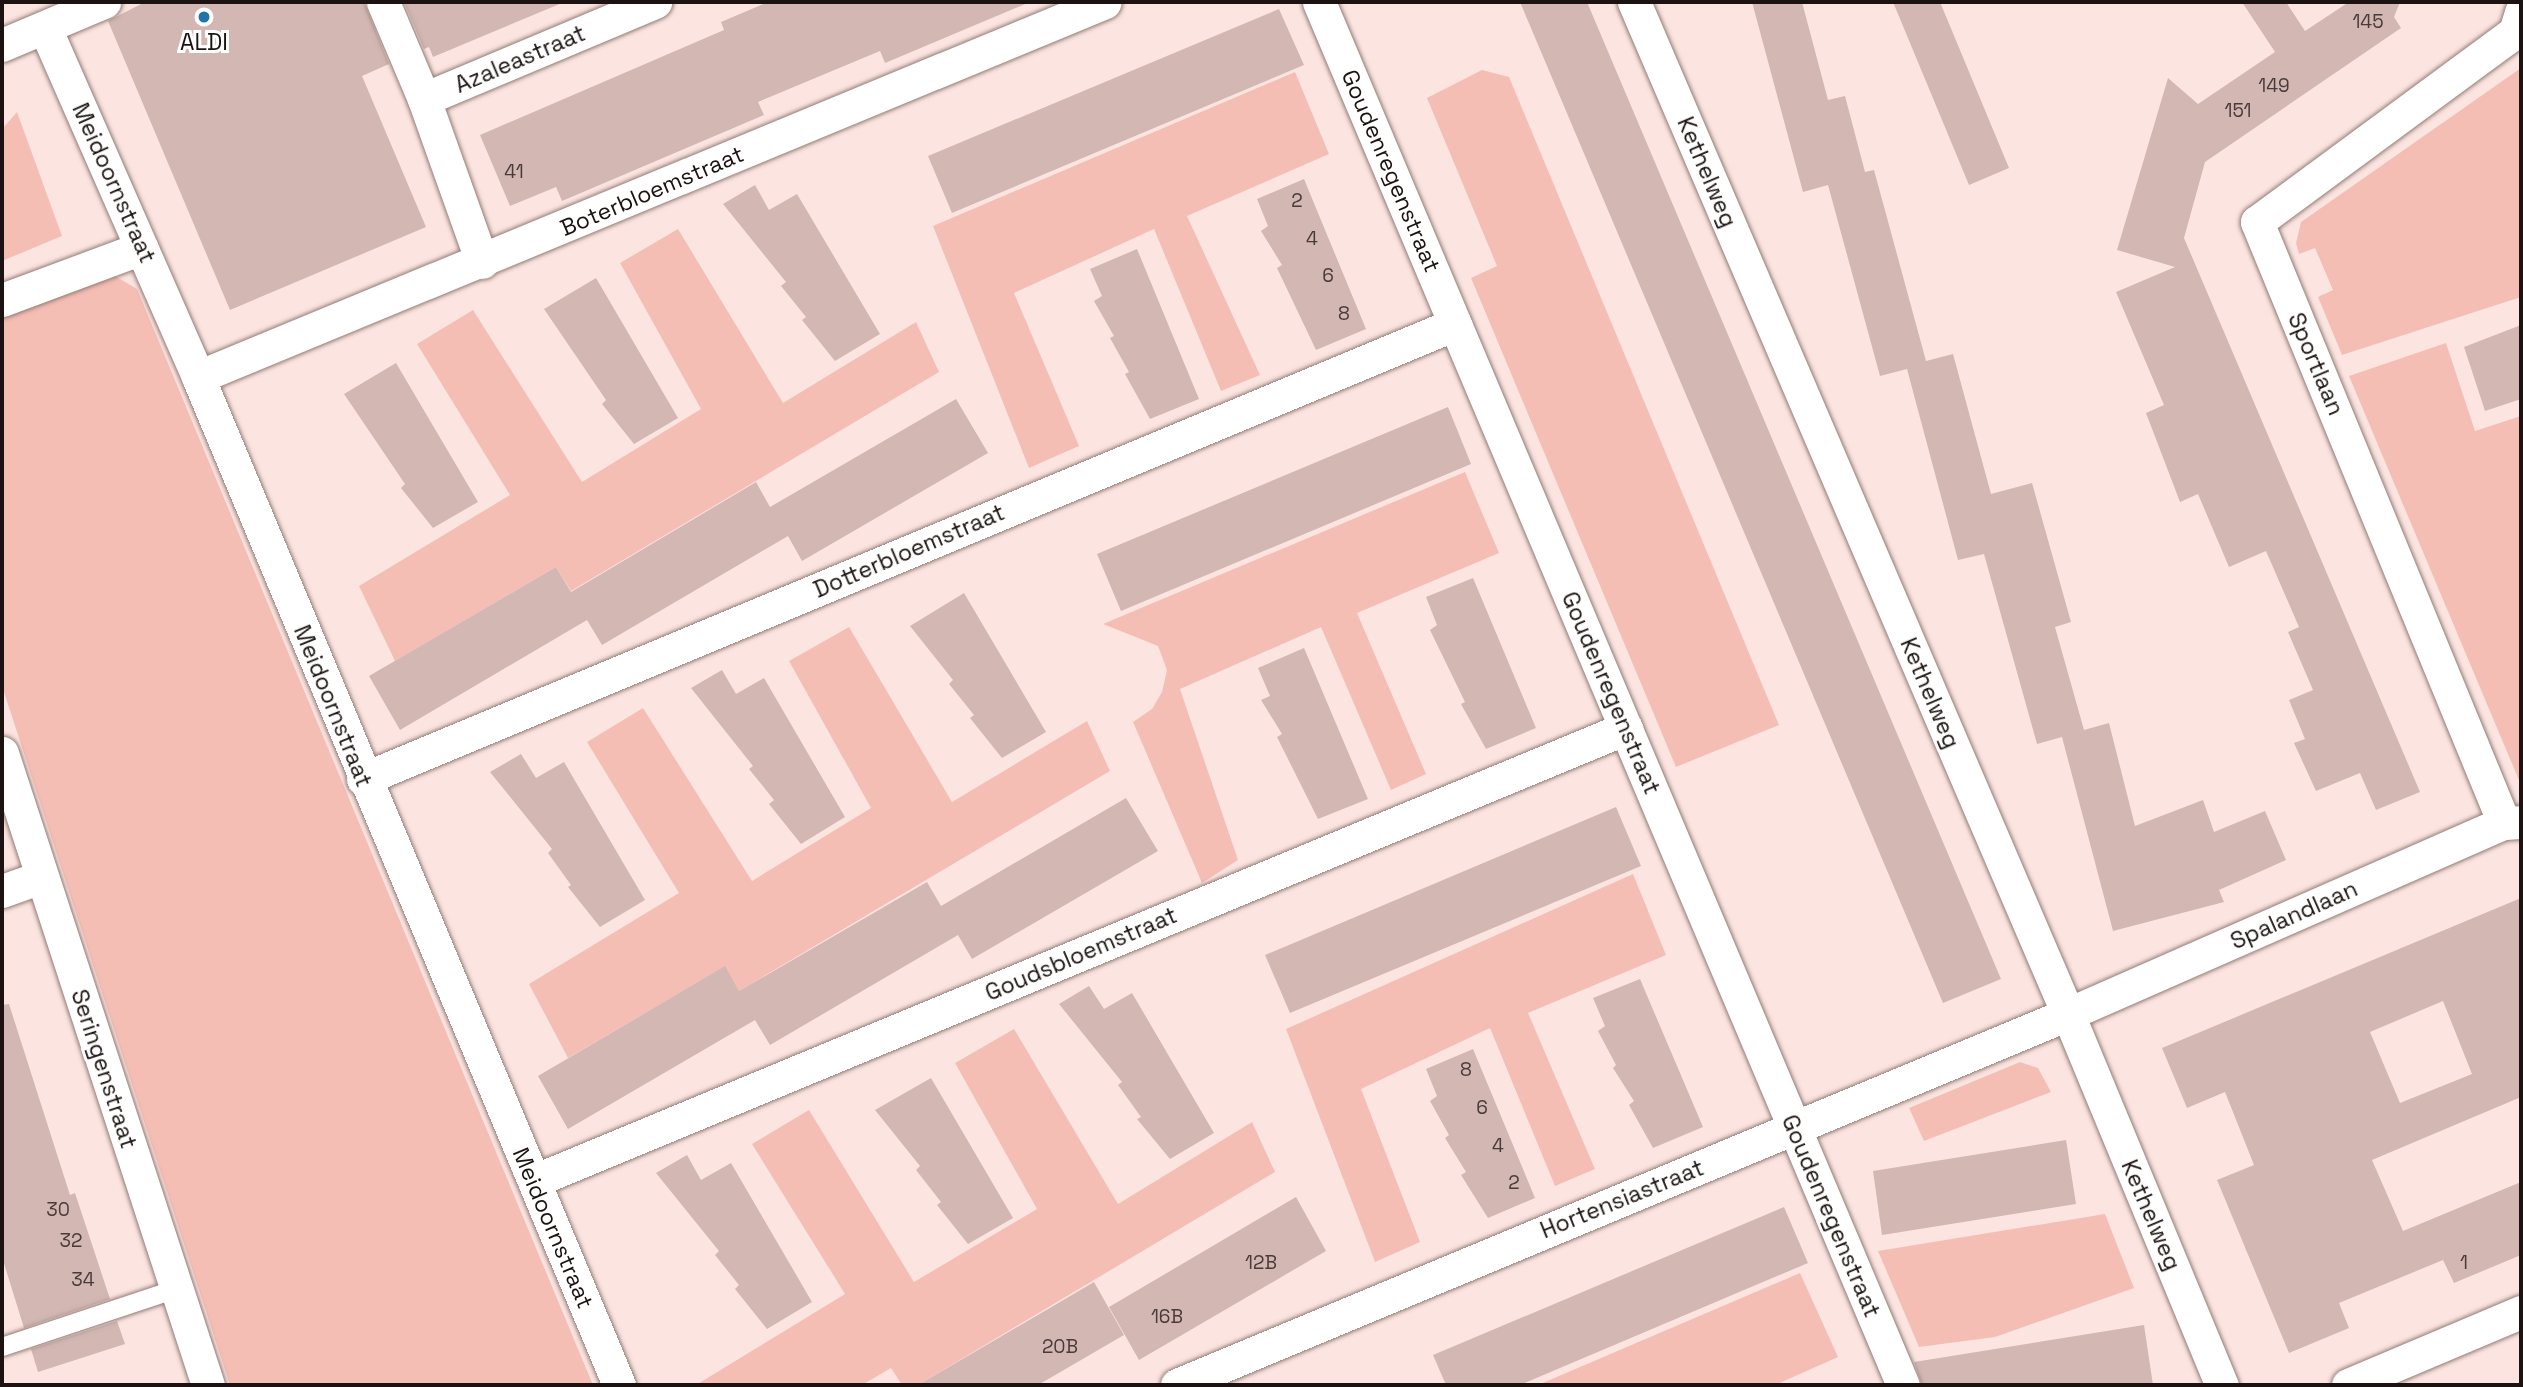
<!DOCTYPE html>
<html>
<head>
<meta charset="utf-8">
<style>
  body { margin:0 }
  #map { position:relative; width:2523px; height:1387px; overflow:hidden; background:#fce5e1; font-family:"Space Grotesk",sans-serif }
  div>[style] { position:absolute }
  .green>* { inset:0; background:#f5beb5 }
  .building>* { inset:0; background:#d2b7b3 }
  .roads { filter:drop-shadow(0 0 2px #937b76) drop-shadow(0 0 2px #937b76) }
  .lane>* { height:18px; margin:-9px; padding:0 9px; transform-origin:9px; border-radius:9px; background:#fff }
  .street>* { height:33px; margin:-16.5px; padding:0 16.5px; transform-origin:16.5px; border-radius:16.5px; background:#fff }
  .dots>* { width:19px; height:19px; translate:-50% -50%; box-sizing:border-box; border:4px solid #fff; border-radius:50% }
  span { translate:-50% -50%; white-space:nowrap; text-align:center; line-height:1.15; -webkit-text-stroke:6px #fff; paint-order:stroke }
  .number-label { font-size:19px; color:#493b3a }
  .number-label span { -webkit-text-stroke-width:0 }
  .poi-label { font-size:23px; color:#1b1211 }
  .street-label { font-size:23px; color:#1b1211 }
  .frame { position:absolute; inset:0; border:4px solid #1b1211; pointer-events:none }
</style>
</head>
<body>
<div id="map">
  <div class="green">
    <div style="clip-path:polygon(2521px 68px,2521px 297px,2342px 355px,2318px 297px,2333px 290px,2315px 248px,2299px 254px,2296px 243px,2301px 222px)"></div>
    <div style="clip-path:polygon(1482px 70px,1509px 77px,1779px 725px,1676px 767px,1471px 278px,1497px 266px,1427px 98px)"></div>
    <div style="clip-path:polygon(1295px 72px,1329px 154px,1187px 216px,1260px 375px,1221px 391px,1154px 229px,1014px 293px,1079px 446px,1029px 468px,933px 226px)"></div>
    <div style="clip-path:polygon(17px 112px,62px 236px,2px 261px,2px 129px)"></div>
    <div style="clip-path:polygon(678px 229px,783px 403px,916px 322px,939px 372px,571px 591px,556px 567px,395px 661px,359px 586px,510px 495px,417px 344px,473px 310px,582px 482px,701px 409px,620px 263px)"></div>
    <div style="clip-path:polygon(115px 276px,137px 289px,593px 1385px,230px 1385px,2px 686px,2px 316px)"></div>
    <div style="clip-path:polygon(2446px 343px,2475px 431px,2521px 416px,2521px 785px,2349px 376px)"></div>
    <div style="clip-path:polygon(1465px 472px,1499px 553px,1357px 613px,1426px 774px,1391px 790px,1321px 627px,1180px 689px,1238px 860px,1202px 883px,1133px 722px,1152px 709px,1162px 692px,1167px 670px,1158px 646px,1103px 624px)"></div>
    <div style="clip-path:polygon(849px 627px,952px 802px,1087px 721px,1110px 771px,739px 991px,724px 967px,568px 1058px,529px 984px,679px 893px,587px 742px,643px 708px,752px 881px,871px 808px,789px 661px)"></div>
    <div style="clip-path:polygon(1633px 874px,1666px 955px,1528px 1013px,1595px 1169px,1555px 1186px,1490px 1028px,1361px 1089px,1420px 1242px,1375px 1262px,1286px 1029px)"></div>
    <div style="clip-path:polygon(1014px 1029px,1118px 1204px,1252px 1122px,1275px 1172px,918px 1385px,902px 1385px,891px 1368px,862px 1385px,696px 1385px,845px 1294px,752px 1144px,809px 1110px,914px 1282px,1037px 1209px,955px 1063px)"></div>
    <div style="clip-path:polygon(2020px 1062px,2038px 1068px,2051px 1092px,1924px 1141px,1909px 1108px)"></div>
    <div style="clip-path:polygon(2105px 1214px,2134px 1288px,1995px 1337px,1919px 1347px,1878px 1251px)"></div>
    <div style="clip-path:polygon(1800px 1273px,1838px 1357px,1775px 1385px,1538px 1385px)"></div>
  </div>
  <div class="building">
    <div style="clip-path:polygon(145px 2px,364px 2px,389px 64px,362px 76px,426px 227px,230px 310px,108px 21px)"></div>
    <div style="clip-path:polygon(404px 2px,562px 2px,562px 3px,433px 57px,429px 47px,424px 49px)"></div>
    <div style="clip-path:polygon(768px 2px,1030px 2px,885px 63px,880px 51px,758px 102px,764px 115px,562px 201px,556px 187px,510px 206px,480px 135px,724px 30px,721px 22px)"></div>
    <div style="clip-path:polygon(1520px 2px,1587px 2px,2001px 979px,1943px 1003px)"></div>
    <div style="clip-path:polygon(1752px 2px,1802px 2px,1828px 100px,1845px 96px,1865px 172px,1874px 170px,1926px 361px,1953px 354px,1991px 494px,2032px 483px,2071px 622px,2055px 627px,2084px 730px,2109px 723px,2135px 826px,2203px 800px,2214px 832px,2265px 811px,2286px 860px,2219px 890px,2224px 902px,2113px 931px,2062px 737px,2037px 744px,1984px 554px,1958px 560px,1907px 369px,1880px 376px,1828px 185px,1803px 192px)"></div>
    <div style="clip-path:polygon(1893px 2px,1940px 2px,2009px 168px,1969px 185px)"></div>
    <div style="clip-path:polygon(2242px 2px,2286px 2px,2305px 31px,2349px 2px,2400px 2px,2394px 17px,2401px 28px,2205px 162px,2184px 238px,2420px 792px,2376px 810px,2360px 773px,2316px 791px,2294px 743px,2305px 739px,2289px 700px,2313px 690px,2288px 632px,2299px 627px,2266px 551px,2229px 567px,2198px 494px,2180px 502px,2146px 413px,2164px 405px,2116px 292px,2175px 267px,2117px 250px,2168px 78px,2198px 104px,2275px 52px)"></div>
    <div style="clip-path:polygon(1279px 9px,1304px 65px,952px 213px,928px 156px)"></div>
    <div style="clip-path:polygon(1304px 179px,1366px 329px,1316px 350px,1277px 268px,1282px 265px,1261px 231px,1268px 226px,1257px 199px)"></div>
    <div style="clip-path:polygon(755px 185px,769px 210px,797px 194px,880px 334px,835px 361px,802px 320px,806px 317px,781px 286px,786px 282px,723px 204px)"></div>
    <div style="clip-path:polygon(1137px 249px,1199px 399px,1150px 419px,1125px 374px,1129px 372px,1110px 338px,1114px 336px,1094px 301px,1102px 296px,1090px 269px)"></div>
    <div style="clip-path:polygon(596px 278px,678px 418px,634px 444px,602px 404px,606px 400px,544px 309px)"></div>
    <div style="clip-path:polygon(2521px 325px,2521px 399px,2485px 411px,2464px 347px)"></div>
    <div style="clip-path:polygon(396px 363px,478px 502px,433px 528px,401px 488px,405px 484px,344px 394px)"></div>
    <div style="clip-path:polygon(956px 399px,988px 453px,802px 561px,788px 536px,602px 645px,587px 620px,400px 730px,369px 676px,556px 567px,571px 592px,756px 482px,770px 507px)"></div>
    <div style="clip-path:polygon(1448px 407px,1471px 464px,1121px 611px,1097px 554px)"></div>
    <div style="clip-path:polygon(1473px 578px,1536px 728px,1486px 749px,1461px 704px,1465px 702px,1430px 630px,1437px 625px,1426px 597px)"></div>
    <div style="clip-path:polygon(964px 593px,1046px 732px,1002px 758px,970px 718px,974px 715px,949px 684px,953px 680px,910px 626px)"></div>
    <div style="clip-path:polygon(1304px 648px,1368px 799px,1318px 819px,1277px 737px,1282px 734px,1261px 700px,1270px 696px,1258px 668px)"></div>
    <div style="clip-path:polygon(722px 670px,736px 694px,764px 678px,845px 817px,801px 844px,769px 804px,774px 800px,749px 769px,753px 766px,691px 688px)"></div>
    <div style="clip-path:polygon(521px 754px,536px 778px,564px 762px,645px 900px,600px 927px,568px 887px,571px 885px,548px 853px,552px 849px,490px 772px)"></div>
    <div style="clip-path:polygon(1126px 798px,1158px 851px,972px 959px,958px 935px,770px 1045px,755px 1020px,568px 1129px,538px 1076px,725px 966px,739px 991px,927px 882px,941px 906px)"></div>
    <div style="clip-path:polygon(1616px 807px,1641px 866px,1290px 1013px,1265px 955px)"></div>
    <div style="clip-path:polygon(evenodd,2521px 898px,2521px 1097px,2372px 1160px,2403px 1231px,2521px 1182px,2521px 1255px,2454px 1283px,2443px 1260px,2339px 1303px,2349px 1328px,2289px 1353px,2217px 1180px,2254px 1165px,2225px 1092px,2187px 1108px,2162px 1048px,2521px 898px,2443px 1001px,2472px 1074px,2400px 1103px,2370px 1032px,2443px 1001px)"></div>
    <div style="clip-path:polygon(1640px 979px,1703px 1127px,1653px 1148px,1629px 1105px,1634px 1101px,1613px 1068px,1616px 1065px,1598px 1031px,1605px 1026px,1593px 998px)"></div>
    <div style="clip-path:polygon(1089px 986px,1104px 1009px,1132px 993px,1214px 1133px,1170px 1159px,1137px 1119px,1141px 1117px,1118px 1085px,1122px 1082px,1059px 1004px)"></div>
    <div style="clip-path:polygon(9px 1004px,70px 1195px,75px 1193px,110px 1299px,24px 1328px,2px 1257px,2px 1005px)"></div>
    <div style="clip-path:polygon(1473px 1049px,1535px 1198px,1488px 1218px,1461px 1175px,1466px 1172px,1445px 1138px,1449px 1135px,1430px 1101px,1437px 1096px,1426px 1069px)"></div>
    <div style="clip-path:polygon(931px 1078px,1013px 1218px,968px 1244px,937px 1205px,941px 1202px,916px 1170px,920px 1166px,875px 1110px)"></div>
    <div style="clip-path:polygon(2066px 1140px,2076px 1204px,1882px 1235px,1873px 1171px)"></div>
    <div style="clip-path:polygon(687px 1155px,701px 1180px,731px 1163px,812px 1302px,767px 1329px,735px 1289px,739px 1285px,715px 1255px,719px 1251px,656px 1173px)"></div>
    <div style="clip-path:polygon(1296px 1197px,1326px 1251px,1139px 1360px,1109px 1307px)"></div>
    <div style="clip-path:polygon(1784px 1207px,1808px 1263px,1520px 1385px,1446px 1385px,1433px 1355px)"></div>
    <div style="clip-path:polygon(1094px 1282px,1124px 1335px,1038px 1385px,918px 1385px)"></div>
    <div style="clip-path:polygon(117px 1321px,125px 1344px,38px 1372px,31px 1349px)"></div>
    <div style="clip-path:polygon(2144px 1325px,2153px 1385px,1922px 1385px,1914px 1362px)"></div>
  </div>
  <div class="roads">
    <div class="lane">
      <div style="left:2px;top:1347px;width:183px;rotate:-18.4deg"></div>
    </div>
    <div class="street">
      <div style="left:383px;top:2px;width:105px;rotate:67.1deg"></div>
      <div style="left:1319px;top:2px;width:1501px;rotate:67.11deg"></div>
      <div style="left:1634px;top:2px;width:1101px;rotate:66.79deg"></div>
      <div style="left:2068px;top:1014px;width:402px;rotate:67.5deg"></div>
      <div style="left:45px;top:28px;width:381px;rotate:66.3deg"></div>
      <div style="left:198px;top:377px;width:1092px;rotate:67.33deg"></div>
      <div style="left:2px;top:45px;width:111px;rotate:-22.9deg"></div>
      <div style="left:482px;top:262px;width:173px;rotate:-109.6deg"></div>
      <div style="left:424px;top:99px;width:251px;rotate:-22.8deg"></div>
      <div style="left:2px;top:300px;width:149px;rotate:-20.4deg"></div>
      <div style="left:198px;top:377px;width:981px;rotate:-22.46deg"></div>
      <div style="left:2px;top:753px;width:665px;rotate:71.95deg"></div>
      <div style="left:363px;top:779px;width:1183px;rotate:-22.62deg"></div>
      <div style="left:2504px;top:823px;width:650px;rotate:-112.34deg"></div>
      <div style="left:2257px;top:222px;width:320px;rotate:-36.4deg"></div>
      <div style="left:2515px;top:32px;width:21px;rotate:-73deg"></div>
      <div style="left:2px;top:891px;width:41px;rotate:-19.7deg"></div>
      <div style="left:536px;top:1180px;width:1180px;rotate:-22.52deg"></div>
      <div style="left:1177px;top:1385px;width:965px;rotate:-22.61deg"></div>
      <div style="left:2068px;top:1014px;width:476px;rotate:-23.7deg"></div>
      <div style="left:2504px;top:823px;width:17px;rotate:-3deg"></div>
      <div style="left:2348px;top:1385px;width:188px;rotate:-22.9deg"></div>
    </div>
  </div>
  <div class="dots">
    <div style="left:204px;top:17px;background:#2276a6"></div>
  </div>
  <div class="number-label">
    <span style="left:2368px;top:22px">145</span>
    <span style="left:2274px;top:86px">149</span>
    <span style="left:2238px;top:111px">151</span>
    <span style="left:514px;top:172px">41</span>
    <span style="left:1297px;top:201px">2</span>
    <span style="left:1312px;top:239px">4</span>
    <span style="left:1328px;top:276px">6</span>
    <span style="left:1344px;top:314px">8</span>
    <span style="left:1466px;top:1070px">8</span>
    <span style="left:1482px;top:1108px">6</span>
    <span style="left:1498px;top:1146px">4</span>
    <span style="left:1514px;top:1183px">2</span>
    <span style="left:58px;top:1210px">30</span>
    <span style="left:71px;top:1241px">32</span>
    <span style="left:1261px;top:1263px">12B</span>
    <span style="left:2464px;top:1263px">1</span>
    <span style="left:83px;top:1280px">34</span>
    <span style="left:1167px;top:1317px">16B</span>
    <span style="left:1060px;top:1347px">20B</span>
  </div>
  <div class="poi-label">
    <span style="left:204px;top:42px">ALDI</span>
  </div>
  <div class="street-label">
    <span style="left:520px;top:59px;rotate:-23deg">Azaleastraat</span>
    <span style="left:1391px;top:171px;rotate:67deg">Goudenregenstraat</span>
    <span style="left:1707px;top:172px;rotate:67deg">Kethelweg</span>
    <span style="left:114px;top:183px;rotate:66deg">Meidoornstraat</span>
    <span style="left:652px;top:191px;rotate:-23deg">Boterbloemstraat</span>
    <span style="left:2316px;top:364px;rotate:67deg">Sportlaan</span>
    <span style="left:909px;top:551px;rotate:-23deg">Dotterbloemstraat</span>
    <span style="left:1611px;top:693px;rotate:67deg">Goudenregenstraat</span>
    <span style="left:1930px;top:693px;rotate:67deg">Kethelweg</span>
    <span style="left:333px;top:706px;rotate:68deg">Meidoornstraat</span>
    <span style="left:2294px;top:915px;rotate:-24deg">Spalandlaan</span>
    <span style="left:1081px;top:954px;rotate:-23deg">Goudsbloemstraat</span>
    <span style="left:104px;top:1069px;rotate:72deg">Seringenstraat</span>
    <span style="left:1622px;top:1199px;rotate:-22deg">Hortensiastraat</span>
    <span style="left:2151px;top:1215px;rotate:67deg">Kethelweg</span>
    <span style="left:1831px;top:1216px;rotate:67deg">Goudenregenstraat</span>
    <span style="left:553px;top:1228px;rotate:67deg">Meidoornstraat</span>
  </div>
  <div class="frame"></div>
</div>
</body>
</html>
